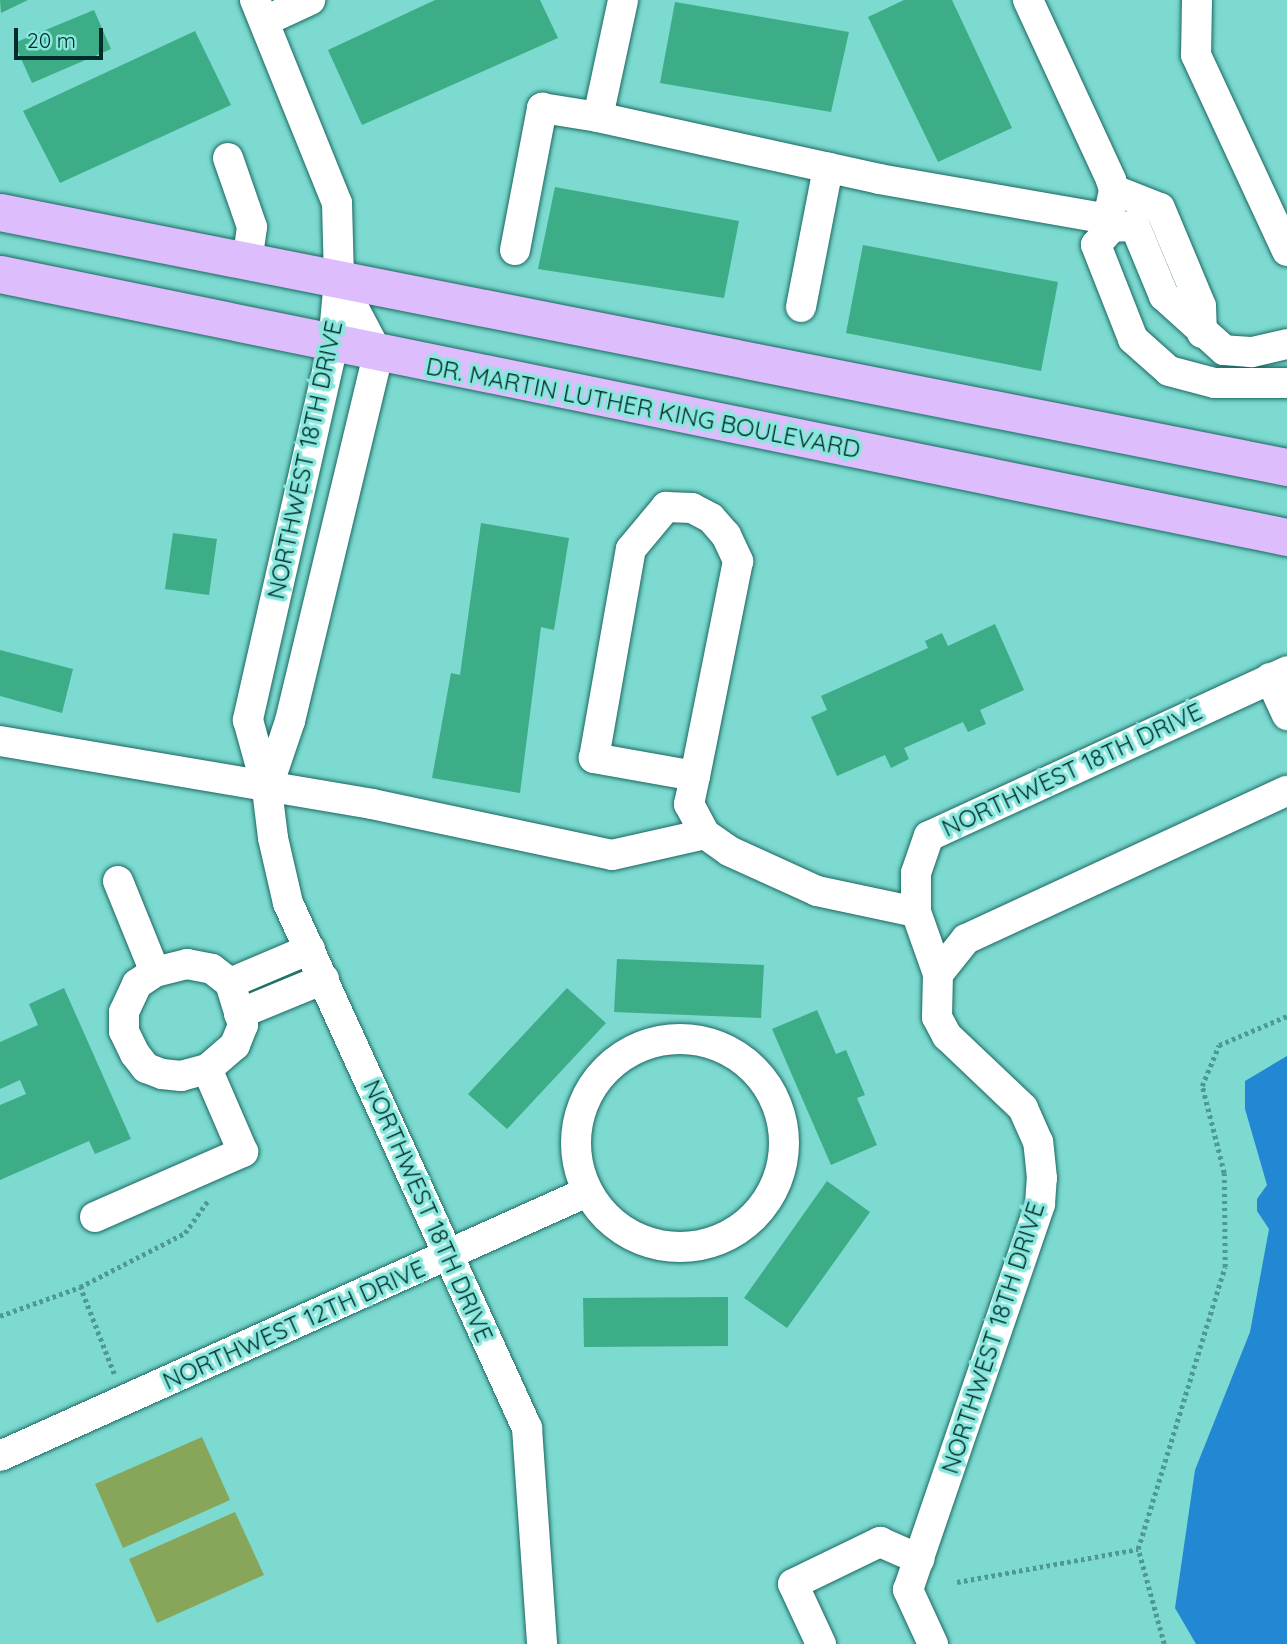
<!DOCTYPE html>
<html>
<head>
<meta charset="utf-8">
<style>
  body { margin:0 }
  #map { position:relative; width:1287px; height:1644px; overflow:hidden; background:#7cdad0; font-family:Quicksand,sans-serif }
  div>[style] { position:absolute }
  .green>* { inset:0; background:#88a65a }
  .water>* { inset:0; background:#2288d4 }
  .building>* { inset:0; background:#3dad87 }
  .path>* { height:4.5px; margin-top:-2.25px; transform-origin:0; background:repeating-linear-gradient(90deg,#4e9991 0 3.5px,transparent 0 7px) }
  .roads { filter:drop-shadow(0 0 2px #1b6862) drop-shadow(0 0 2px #1b6862) }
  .minor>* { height:30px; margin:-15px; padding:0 15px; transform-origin:15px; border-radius:15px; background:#fff }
  .minor>.ring { margin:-15px; padding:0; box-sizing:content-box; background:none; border:30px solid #fff; border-radius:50% }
  .major>* { height:37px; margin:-18.5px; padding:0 18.5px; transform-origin:18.5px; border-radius:18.5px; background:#ddbdfb }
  span { translate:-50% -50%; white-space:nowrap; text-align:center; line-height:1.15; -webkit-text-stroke:7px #89e7dd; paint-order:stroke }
  .street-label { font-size:24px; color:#002b28 }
  .scale { position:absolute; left:14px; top:28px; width:89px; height:32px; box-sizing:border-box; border:4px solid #002b28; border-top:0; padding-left:9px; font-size:21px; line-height:24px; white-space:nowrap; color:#002b28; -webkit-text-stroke:5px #89e7dd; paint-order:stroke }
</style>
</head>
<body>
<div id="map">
  <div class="green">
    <div style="clip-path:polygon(202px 1437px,230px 1500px,123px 1548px,95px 1484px)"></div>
    <div style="clip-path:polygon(235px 1512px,264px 1575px,157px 1623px,129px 1559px)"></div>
  </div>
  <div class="water">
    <div style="clip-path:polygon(1287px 1056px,1287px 1644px,1196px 1644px,1175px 1608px,1195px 1470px,1250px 1332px,1269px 1229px,1257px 1211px,1257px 1199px,1267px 1185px,1245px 1109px,1245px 1081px)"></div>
  </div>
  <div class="building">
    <div style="clip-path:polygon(0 0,28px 0,1px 13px)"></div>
    <div style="clip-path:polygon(435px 0,540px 0,558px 38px,362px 125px,328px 50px)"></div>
    <div style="clip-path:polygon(904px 0,952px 0,1012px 128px,938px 162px,868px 17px)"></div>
    <div style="clip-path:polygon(675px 2px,849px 32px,831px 112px,660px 83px)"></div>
    <div style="clip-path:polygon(94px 10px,111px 49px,32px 83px,14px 43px)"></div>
    <div style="clip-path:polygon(195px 31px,231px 105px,60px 183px,23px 111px)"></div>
    <div style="clip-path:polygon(555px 187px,739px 221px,724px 298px,538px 269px)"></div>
    <div style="clip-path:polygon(863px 245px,1058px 282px,1041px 371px,846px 333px)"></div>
    <div style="clip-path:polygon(481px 523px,569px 538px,554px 630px,541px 627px,520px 793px,432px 778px,451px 673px,460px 675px)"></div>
    <div style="clip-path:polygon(173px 533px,217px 539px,209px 595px,165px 589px)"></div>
    <div style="clip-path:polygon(995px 624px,1024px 690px,980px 710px,986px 724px,968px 732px,963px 722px,904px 748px,909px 759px,891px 768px,885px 755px,837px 776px,811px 717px,827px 710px,821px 696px,928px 648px,925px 641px,942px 633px,948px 646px)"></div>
    <div style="clip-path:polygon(0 650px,73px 669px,62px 713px,0 696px)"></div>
    <div style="clip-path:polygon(617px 959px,764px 965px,761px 1018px,614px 1012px)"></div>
    <div style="clip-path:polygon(64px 988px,131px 1139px,95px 1154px,89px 1141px,0 1180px,0 1105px,26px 1094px,20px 1080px,0 1089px,0 1042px,38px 1025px,29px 1004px)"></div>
    <div style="clip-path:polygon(567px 988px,606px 1023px,507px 1129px,468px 1094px)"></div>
    <div style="clip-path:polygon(817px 1010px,836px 1054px,846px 1050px,865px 1095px,857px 1098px,877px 1145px,831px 1165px,772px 1029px)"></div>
    <div style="clip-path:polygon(827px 1181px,870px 1212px,787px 1328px,744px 1298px)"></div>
    <div style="clip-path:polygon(728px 1297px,728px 1346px,584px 1347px,583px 1298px)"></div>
  </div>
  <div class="path">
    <div style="left:0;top:1316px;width:85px;rotate:-19.9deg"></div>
    <div style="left:114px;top:1374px;width:93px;rotate:-111.3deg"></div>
    <div style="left:80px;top:1287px;width:118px;rotate:-27.2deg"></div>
    <div style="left:185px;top:1233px;width:42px;rotate:-54.8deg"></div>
    <div style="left:957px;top:1582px;width:184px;rotate:-10.3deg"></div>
    <div style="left:1164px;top:1644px;width:98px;rotate:-105.3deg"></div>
    <div style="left:1138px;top:1549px;width:295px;rotate:-72.9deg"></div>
    <div style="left:1225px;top:1267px;width:94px;rotate:-90.6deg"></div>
    <div style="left:1224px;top:1173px;width:90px;rotate:-104.2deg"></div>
    <div style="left:1202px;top:1086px;width:44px;rotate:-67.5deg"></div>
    <div style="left:1219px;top:1045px;width:74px;rotate:-23.1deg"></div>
  </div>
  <div class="roads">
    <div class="minor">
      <div style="left:255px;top:0;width:219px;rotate:68deg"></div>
      <div style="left:337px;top:203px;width:77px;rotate:88.5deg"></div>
      <div style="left:339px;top:280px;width:65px;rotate:95.3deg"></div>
      <div style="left:333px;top:345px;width:385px;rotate:102.8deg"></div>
      <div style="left:248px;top:720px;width:72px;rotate:74.6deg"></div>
      <div style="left:267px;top:789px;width:49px;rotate:83deg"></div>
      <div style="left:273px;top:838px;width:67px;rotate:77deg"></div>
      <div style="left:288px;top:903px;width:577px;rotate:65.52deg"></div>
      <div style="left:527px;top:1428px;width:217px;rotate:86deg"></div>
      <div style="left:1028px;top:0;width:198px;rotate:65.2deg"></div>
      <div style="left:1111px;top:180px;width:10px;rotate:73deg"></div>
      <div style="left:1114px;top:190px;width:30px;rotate:102deg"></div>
      <div style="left:1108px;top:219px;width:9px;rotate:63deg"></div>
      <div style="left:1197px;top:0;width:55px;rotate:91deg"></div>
      <div style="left:1196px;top:55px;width:216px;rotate:65.1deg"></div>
      <div style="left:265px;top:21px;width:50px;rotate:-25deg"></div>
      <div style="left:598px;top:117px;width:288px;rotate:12.4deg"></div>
      <div style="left:879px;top:179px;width:232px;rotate:9.9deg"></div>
      <div style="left:228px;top:158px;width:73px;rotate:70.8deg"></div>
      <div style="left:252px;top:227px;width:35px;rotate:98deg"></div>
      <div style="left:1114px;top:190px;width:49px;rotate:21.4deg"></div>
      <div style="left:1160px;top:208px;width:106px;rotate:67.3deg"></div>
      <div style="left:1201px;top:306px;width:27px;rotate:88deg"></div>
      <div style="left:515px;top:250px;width:145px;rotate:-79.2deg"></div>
      <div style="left:542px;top:108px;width:57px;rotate:9.1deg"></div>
      <div style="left:598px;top:117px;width:120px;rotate:-77.9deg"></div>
      <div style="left:801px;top:307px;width:142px;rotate:-79deg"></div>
      <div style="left:1287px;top:344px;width:37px;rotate:167deg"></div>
      <div style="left:1251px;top:352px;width:27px;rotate:-176deg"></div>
      <div style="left:1224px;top:350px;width:81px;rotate:-138deg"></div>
      <div style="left:1164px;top:296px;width:76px;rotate:-112.5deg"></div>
      <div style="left:1135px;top:226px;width:23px;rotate:178deg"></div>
      <div style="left:1112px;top:227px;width:24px;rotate:132deg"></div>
      <div style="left:1096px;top:245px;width:101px;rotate:68.5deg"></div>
      <div style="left:1133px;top:339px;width:48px;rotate:41.6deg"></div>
      <div style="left:1169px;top:371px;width:47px;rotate:14.9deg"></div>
      <div style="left:1214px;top:383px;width:73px"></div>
      <div style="left:1270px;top:678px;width:41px;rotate:65.3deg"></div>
      <div style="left:0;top:741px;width:377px;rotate:9.6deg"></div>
      <div style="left:372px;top:804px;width:245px;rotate:12deg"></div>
      <div style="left:612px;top:855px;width:95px;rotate:-12.7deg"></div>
      <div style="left:695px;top:776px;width:103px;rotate:-169.9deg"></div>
      <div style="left:594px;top:758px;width:212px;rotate:-80deg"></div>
      <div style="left:631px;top:549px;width:55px;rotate:-50.2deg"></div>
      <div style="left:666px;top:507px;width:26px;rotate:2deg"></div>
      <div style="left:692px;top:508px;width:21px;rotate:28deg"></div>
      <div style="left:711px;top:518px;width:23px;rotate:49deg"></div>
      <div style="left:726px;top:535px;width:29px;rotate:65deg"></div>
      <div style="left:738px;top:561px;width:219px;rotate:101.3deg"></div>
      <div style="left:695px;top:776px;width:29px;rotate:102deg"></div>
      <div style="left:689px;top:804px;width:34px;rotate:62deg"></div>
      <div style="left:705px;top:834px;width:29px;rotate:35deg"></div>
      <div style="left:729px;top:851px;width:97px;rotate:24.4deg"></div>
      <div style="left:817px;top:891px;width:101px;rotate:12deg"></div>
      <div style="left:267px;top:789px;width:72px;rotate:-71.3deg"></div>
      <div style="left:290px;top:721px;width:377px;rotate:-76.5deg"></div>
      <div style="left:378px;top:354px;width:84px;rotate:-117.8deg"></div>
      <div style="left:118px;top:881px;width:98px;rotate:67.9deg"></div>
      <div style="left:187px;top:964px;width:25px;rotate:11deg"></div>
      <div style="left:212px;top:969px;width:23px;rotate:38deg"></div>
      <div style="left:230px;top:983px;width:44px;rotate:72.8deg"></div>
      <div style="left:243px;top:1025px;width:22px;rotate:112deg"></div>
      <div style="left:235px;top:1045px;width:37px;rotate:139deg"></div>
      <div style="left:207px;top:1069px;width:27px;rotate:165deg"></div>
      <div style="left:181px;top:1076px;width:19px;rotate:-174deg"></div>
      <div style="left:162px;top:1074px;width:17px;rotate:-159deg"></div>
      <div style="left:146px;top:1068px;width:18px;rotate:-128deg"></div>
      <div style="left:135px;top:1054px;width:25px;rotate:-116deg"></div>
      <div style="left:124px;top:1031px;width:19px;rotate:-90deg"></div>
      <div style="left:124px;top:1012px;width:31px;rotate:-65deg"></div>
      <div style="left:137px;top:984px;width:22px;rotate:-34deg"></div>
      <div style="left:155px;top:972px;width:33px;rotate:-14deg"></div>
      <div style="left:938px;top:974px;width:66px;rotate:-109.5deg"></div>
      <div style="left:916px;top:912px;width:39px;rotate:-90deg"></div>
      <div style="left:916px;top:873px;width:39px;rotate:-71deg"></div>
      <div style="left:929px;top:836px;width:394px;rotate:-24.7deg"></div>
      <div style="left:230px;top:983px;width:87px;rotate:-23deg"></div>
      <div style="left:239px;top:1014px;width:92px;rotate:-22.4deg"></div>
      <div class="ring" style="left:576px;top:1039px;width:178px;height:178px"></div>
      <div style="left:95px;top:1217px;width:162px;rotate:-23.7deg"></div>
      <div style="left:243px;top:1152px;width:90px;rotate:-113.4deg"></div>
      <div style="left:0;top:1456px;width:644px;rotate:-24.22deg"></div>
      <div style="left:821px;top:1644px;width:66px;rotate:-115deg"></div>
      <div style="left:793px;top:1584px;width:97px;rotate:-25.8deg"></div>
      <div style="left:880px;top:1542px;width:43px;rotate:23.6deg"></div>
      <div style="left:933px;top:1644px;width:60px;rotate:-114.8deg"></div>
      <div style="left:908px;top:1590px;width:408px;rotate:-71.1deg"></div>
      <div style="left:1040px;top:1204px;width:26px;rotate:-86deg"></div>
      <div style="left:1042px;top:1178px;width:36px;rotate:-96deg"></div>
      <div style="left:1038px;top:1142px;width:37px;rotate:-114deg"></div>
      <div style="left:1023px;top:1108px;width:105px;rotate:-136.5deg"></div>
      <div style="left:947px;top:1036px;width:21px;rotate:-118deg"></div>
      <div style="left:937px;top:1017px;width:43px;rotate:-88.7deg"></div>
      <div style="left:938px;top:974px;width:45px;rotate:-51.3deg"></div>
      <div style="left:966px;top:939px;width:353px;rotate:-24.8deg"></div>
    </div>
    <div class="major">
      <div style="left:0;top:212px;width:1312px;rotate:11.21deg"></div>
      <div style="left:0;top:274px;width:1314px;rotate:11.55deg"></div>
    </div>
  </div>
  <div class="street-label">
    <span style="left:643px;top:408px;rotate:11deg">DR. MARTIN LUTHER KING BOULEVARD</span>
    <span style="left:305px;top:460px;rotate:-78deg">NORTHWEST 18TH DRIVE</span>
    <span style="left:1072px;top:770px;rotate:-25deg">NORTHWEST 18TH DRIVE</span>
    <span style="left:428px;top:1211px;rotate:66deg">NORTHWEST 18TH DRIVE</span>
    <span style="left:294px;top:1325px;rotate:-24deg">NORTHWEST 12TH DRIVE</span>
    <span style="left:993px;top:1338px;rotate:-72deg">NORTHWEST 18TH DRIVE</span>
  </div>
  <div class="scale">20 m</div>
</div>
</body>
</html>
